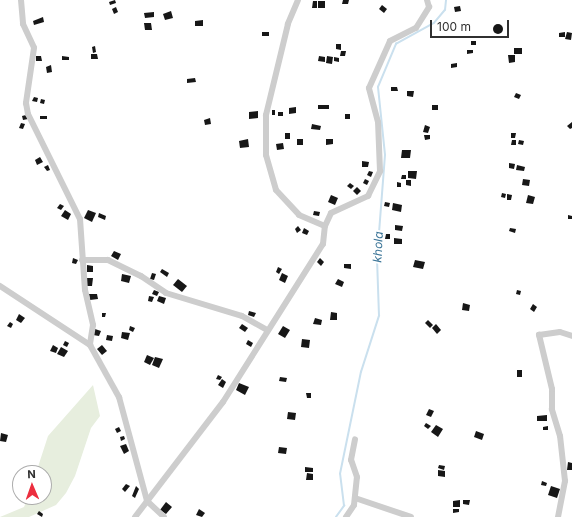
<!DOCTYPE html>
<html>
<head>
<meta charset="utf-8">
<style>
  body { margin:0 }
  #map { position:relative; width:572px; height:517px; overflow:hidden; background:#fff; font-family:Inter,sans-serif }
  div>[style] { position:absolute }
  .green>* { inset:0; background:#e7eede }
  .stream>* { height:1.5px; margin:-0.75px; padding:0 0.75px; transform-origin:0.75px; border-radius:0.75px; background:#cae0ee }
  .building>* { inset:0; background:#171717 }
  .round { border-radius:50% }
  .minor>* { height:6px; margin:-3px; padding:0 3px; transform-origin:3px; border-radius:3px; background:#cdcdcd }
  span { translate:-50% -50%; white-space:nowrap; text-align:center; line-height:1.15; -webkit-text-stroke:4px #fff; paint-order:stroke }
  .water-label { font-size:12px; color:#3a7497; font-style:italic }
  .north { position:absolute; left:12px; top:465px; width:40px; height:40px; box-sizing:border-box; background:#fff; border:1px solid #acacac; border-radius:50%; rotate:358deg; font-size:11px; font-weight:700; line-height:16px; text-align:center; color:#303030 }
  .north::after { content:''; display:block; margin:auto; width:14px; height:18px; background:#ec2e3e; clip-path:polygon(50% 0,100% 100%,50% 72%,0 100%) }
  .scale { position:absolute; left:430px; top:20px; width:79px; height:18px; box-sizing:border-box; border:2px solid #303030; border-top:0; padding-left:5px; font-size:12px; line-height:14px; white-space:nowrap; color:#303030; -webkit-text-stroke:3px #fff; paint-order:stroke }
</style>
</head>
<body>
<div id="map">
  <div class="green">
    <div style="clip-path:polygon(93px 385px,100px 416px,91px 428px,75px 476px,66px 493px,56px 505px,29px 517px,0 517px,24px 507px,28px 497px,44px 497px,44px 473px,36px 473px,48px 436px)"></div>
  </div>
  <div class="stream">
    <div style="left:336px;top:517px;width:14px;rotate:-54deg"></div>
    <div style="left:344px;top:506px;width:32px;rotate:-97deg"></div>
    <div style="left:340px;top:474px;width:104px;rotate:-78.4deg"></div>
    <div style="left:361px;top:372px;width:59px;rotate:-72.2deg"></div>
    <div style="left:379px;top:316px;width:57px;rotate:-92deg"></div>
    <div style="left:377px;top:259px;width:104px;rotate:-85.6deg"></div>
    <div style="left:385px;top:155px;width:68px;rotate:-95.9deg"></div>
    <div style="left:378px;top:87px;width:47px;rotate:-67.3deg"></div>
    <div style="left:396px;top:44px;width:43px;rotate:-28.9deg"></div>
    <div style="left:434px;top:23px;width:17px;rotate:-50deg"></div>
    <div style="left:445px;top:10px;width:10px;rotate:-84deg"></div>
  </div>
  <div class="building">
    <div style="clip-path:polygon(115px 0,116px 3px,110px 5px,109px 2px)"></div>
    <div style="clip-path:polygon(343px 0,349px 0,348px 4px,342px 4px)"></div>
    <div style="clip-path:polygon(313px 1px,317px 1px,317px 8px,312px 8px)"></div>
    <div style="clip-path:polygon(318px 1px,325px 1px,325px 8px,318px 8px)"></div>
    <div style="clip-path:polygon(382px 5px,387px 9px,384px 13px,379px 9px)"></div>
    <div style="clip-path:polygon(460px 6px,461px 11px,455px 12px,454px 7px)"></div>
    <div style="clip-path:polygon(116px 7px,118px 12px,114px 14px,112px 9px)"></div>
    <div style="clip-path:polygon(171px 11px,173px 18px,165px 20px,163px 14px)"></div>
    <div style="clip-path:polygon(154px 12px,154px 17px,145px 18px,144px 13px)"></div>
    <div style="clip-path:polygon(43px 17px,44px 22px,34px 25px,33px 21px)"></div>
    <div style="clip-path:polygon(203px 20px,203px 26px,195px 26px,195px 21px)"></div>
    <div style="clip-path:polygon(144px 23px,151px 23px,152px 30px,145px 30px)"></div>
    <div class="round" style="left:493px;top:24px;width:10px;height:10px"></div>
    <div style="clip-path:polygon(262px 32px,269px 32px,269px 36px,262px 36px)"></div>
    <div style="clip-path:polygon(565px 32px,565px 37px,559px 37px,559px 33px)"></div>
    <div style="clip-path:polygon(567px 32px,572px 33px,571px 40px,565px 39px)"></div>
    <div style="clip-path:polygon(471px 41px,476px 41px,476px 45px,471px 45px)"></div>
    <div style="clip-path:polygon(336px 44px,341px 44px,341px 50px,336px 49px)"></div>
    <div style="clip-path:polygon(95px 46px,96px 52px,93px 53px,92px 47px)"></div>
    <div style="clip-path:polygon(514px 48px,522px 48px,522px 54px,514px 54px)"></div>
    <div style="clip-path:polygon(467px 50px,473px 50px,473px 53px,467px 54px)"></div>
    <div style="clip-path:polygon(341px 51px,346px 51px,345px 56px,340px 56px)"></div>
    <div style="clip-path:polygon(91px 54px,97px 54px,98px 59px,91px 59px)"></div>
    <div style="clip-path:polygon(508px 55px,515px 55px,515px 62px,509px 63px)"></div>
    <div style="clip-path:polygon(36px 56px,41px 56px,42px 61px,36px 61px)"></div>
    <div style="clip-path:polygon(62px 56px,69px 57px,69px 60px,62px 60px)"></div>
    <div style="clip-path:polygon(319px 56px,325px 57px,325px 62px,318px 61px)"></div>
    <div style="clip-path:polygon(327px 56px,333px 57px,332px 64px,326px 63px)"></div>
    <div style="clip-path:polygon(334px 57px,339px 58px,339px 62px,334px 61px)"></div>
    <div style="clip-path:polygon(457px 63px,457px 67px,451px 68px,451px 64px)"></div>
    <div style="clip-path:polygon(51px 65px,52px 72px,47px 73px,46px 67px)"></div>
    <div style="clip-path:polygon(195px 78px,196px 82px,187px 83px,187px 79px)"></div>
    <div style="clip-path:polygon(391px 87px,397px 87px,398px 91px,391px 91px)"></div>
    <div style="clip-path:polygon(407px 91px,414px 91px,413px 97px,407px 96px)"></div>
    <div style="clip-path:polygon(516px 93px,521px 95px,519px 99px,514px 97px)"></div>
    <div style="clip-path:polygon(34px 97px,38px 98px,37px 102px,32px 101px)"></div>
    <div style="clip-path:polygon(41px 99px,45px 100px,44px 104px,40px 103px)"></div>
    <div style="clip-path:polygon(318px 105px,329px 105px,329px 109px,318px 109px)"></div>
    <div style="clip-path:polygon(432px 105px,438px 105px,438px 110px,432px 110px)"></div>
    <div style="clip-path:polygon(296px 107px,296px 113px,289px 114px,289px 108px)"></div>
    <div style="clip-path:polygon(272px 110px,275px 110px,275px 115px,272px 115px)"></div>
    <div style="clip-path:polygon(258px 111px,258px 118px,249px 119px,249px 112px)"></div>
    <div style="clip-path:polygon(278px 112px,283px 112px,283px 116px,278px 116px)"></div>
    <div style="clip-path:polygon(345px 114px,350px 114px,350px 119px,345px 119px)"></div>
    <div style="clip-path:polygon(26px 115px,28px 119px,23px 120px,22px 116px)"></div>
    <div style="clip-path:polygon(40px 116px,47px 116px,47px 119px,40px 119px)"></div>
    <div style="clip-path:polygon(210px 118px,211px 124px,205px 125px,204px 120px)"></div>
    <div style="clip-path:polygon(572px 122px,572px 128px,570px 129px,567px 126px)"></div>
    <div style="clip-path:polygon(21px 123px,25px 124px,23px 129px,19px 128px)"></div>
    <div style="clip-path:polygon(312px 124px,321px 126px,320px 130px,311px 129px)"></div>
    <div style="clip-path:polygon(425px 125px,430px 127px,428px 133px,423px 132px)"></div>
    <div style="clip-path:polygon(285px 133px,290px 133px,290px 139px,285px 139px)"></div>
    <div style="clip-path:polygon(511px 133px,516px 133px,515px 138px,511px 138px)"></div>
    <div style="clip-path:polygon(424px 135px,430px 135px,430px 139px,425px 140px)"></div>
    <div style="clip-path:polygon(248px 139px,249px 147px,240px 148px,239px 141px)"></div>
    <div style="clip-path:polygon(297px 139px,303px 139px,303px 145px,297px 145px)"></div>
    <div style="clip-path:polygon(326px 139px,333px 139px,333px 144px,326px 145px)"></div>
    <div style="clip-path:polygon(512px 140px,516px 140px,516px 145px,511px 145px)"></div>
    <div style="clip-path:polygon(519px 140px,524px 141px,523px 145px,518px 144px)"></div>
    <div style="clip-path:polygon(283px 143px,284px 149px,277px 150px,276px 144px)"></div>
    <div style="clip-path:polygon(402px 150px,411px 150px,410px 158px,401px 158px)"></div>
    <div style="clip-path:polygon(40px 157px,43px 162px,37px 165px,35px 160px)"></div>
    <div style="clip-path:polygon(362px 161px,369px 162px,368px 167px,362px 167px)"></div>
    <div style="clip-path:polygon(509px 163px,515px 164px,514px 169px,509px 168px)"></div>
    <div style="clip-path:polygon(48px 165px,50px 170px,47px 171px,44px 167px)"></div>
    <div style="clip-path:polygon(517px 165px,525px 167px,524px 171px,516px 170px)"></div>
    <div style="clip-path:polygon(369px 171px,373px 172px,371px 177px,367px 175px)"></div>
    <div style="clip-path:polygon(408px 171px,417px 171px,416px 179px,408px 178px)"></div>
    <div style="clip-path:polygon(402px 175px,406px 175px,406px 179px,401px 179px)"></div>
    <div style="clip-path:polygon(365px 179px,369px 181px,367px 185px,363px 183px)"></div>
    <div style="clip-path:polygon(523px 179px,530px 180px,529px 186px,522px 185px)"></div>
    <div style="clip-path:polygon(406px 180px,411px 180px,411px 186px,406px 185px)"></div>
    <div style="clip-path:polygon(397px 182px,401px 183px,401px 187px,397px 187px)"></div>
    <div style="clip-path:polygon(350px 183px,354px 186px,351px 189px,347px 186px)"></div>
    <div style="clip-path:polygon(357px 187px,361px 191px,357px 195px,353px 191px)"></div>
    <div style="clip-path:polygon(502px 193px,506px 194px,505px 198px,501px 197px)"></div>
    <div style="clip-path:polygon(507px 194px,512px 195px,511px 200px,507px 200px)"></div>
    <div style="clip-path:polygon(331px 195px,338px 198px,335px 205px,328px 202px)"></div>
    <div style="clip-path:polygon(528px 195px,535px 197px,533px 204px,526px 203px)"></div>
    <div style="clip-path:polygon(385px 202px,390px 203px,389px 207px,384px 206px)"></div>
    <div style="clip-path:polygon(393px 203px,402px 205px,401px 212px,392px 210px)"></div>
    <div style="clip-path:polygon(60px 204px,64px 206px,61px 210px,57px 208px)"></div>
    <div style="clip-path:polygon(65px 210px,71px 214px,68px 220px,61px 216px)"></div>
    <div style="clip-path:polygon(88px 210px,96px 213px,92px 222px,84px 218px)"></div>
    <div style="clip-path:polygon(314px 211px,320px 212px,319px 216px,313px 215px)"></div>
    <div style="clip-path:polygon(99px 213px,106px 216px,105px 220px,98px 217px)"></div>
    <div style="clip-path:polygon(568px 215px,572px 216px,572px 219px,568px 219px)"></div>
    <div style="clip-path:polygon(395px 225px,403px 226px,402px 231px,395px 230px)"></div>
    <div style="clip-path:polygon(298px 226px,301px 230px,297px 233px,295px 229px)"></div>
    <div style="clip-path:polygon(304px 228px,309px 231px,307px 235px,302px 233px)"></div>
    <div style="clip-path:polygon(510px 228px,516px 229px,515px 233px,509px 231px)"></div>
    <div style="clip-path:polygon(386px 234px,390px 234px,390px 239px,385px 239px)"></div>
    <div style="clip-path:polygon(394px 238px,402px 239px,402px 244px,394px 244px)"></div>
    <div style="clip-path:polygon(114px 251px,121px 254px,118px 260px,111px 256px)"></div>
    <div style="clip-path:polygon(73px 258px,78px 260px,76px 264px,72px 263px)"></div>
    <div style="clip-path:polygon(320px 258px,324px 262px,321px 266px,317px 262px)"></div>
    <div style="clip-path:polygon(415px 260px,425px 262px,423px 269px,413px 267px)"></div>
    <div style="clip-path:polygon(344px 264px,351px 264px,351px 269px,344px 268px)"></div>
    <div style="clip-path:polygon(87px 265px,93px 266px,93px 272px,87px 272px)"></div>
    <div style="clip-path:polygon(278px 267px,282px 269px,279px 274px,276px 272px)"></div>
    <div style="clip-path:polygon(162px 269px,169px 273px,167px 277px,160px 272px)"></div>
    <div style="clip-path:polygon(152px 273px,156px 274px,154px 280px,150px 279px)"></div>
    <div style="clip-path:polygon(282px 273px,288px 276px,285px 283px,279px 280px)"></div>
    <div style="clip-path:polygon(122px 274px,131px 276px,129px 283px,121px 281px)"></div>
    <div style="clip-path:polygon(86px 278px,93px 278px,92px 286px,86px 286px)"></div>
    <div style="clip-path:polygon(178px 279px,187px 286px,182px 292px,173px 285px)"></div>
    <div style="clip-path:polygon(338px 279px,344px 282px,342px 287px,335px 284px)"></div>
    <div style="clip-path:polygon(154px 290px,159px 292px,157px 296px,152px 294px)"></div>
    <div style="clip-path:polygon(517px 290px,521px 291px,520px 295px,516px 294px)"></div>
    <div style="clip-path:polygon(89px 294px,97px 294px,98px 299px,90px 300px)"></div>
    <div style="clip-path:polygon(149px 296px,154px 297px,152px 302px,148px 301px)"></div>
    <div style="clip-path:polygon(159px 296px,166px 298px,164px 304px,157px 301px)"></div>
    <div style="clip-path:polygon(463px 303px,470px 305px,469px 311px,462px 310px)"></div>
    <div style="clip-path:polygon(533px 304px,537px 307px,534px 312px,530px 309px)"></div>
    <div style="clip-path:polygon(249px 311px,256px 313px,254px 317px,248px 315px)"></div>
    <div style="clip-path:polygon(331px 312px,337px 313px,337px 320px,330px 320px)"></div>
    <div style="clip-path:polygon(102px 313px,106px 313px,105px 317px,102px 317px)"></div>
    <div style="clip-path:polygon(19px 314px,25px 318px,21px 323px,16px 320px)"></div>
    <div style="clip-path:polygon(315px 318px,322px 320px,321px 325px,313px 324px)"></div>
    <div style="clip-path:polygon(428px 320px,433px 325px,430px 328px,425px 323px)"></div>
    <div style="clip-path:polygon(10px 322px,13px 324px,11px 328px,7px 326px)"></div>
    <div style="clip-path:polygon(242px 324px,248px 328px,245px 332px,239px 328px)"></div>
    <div style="clip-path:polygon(436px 324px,441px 330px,437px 334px,432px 328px)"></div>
    <div style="clip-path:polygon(130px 326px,135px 328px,133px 332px,129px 330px)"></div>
    <div style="clip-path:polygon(283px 326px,290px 330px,285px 338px,278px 334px)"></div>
    <div style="clip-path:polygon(95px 329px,101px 331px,99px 336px,93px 335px)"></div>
    <div style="clip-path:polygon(122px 332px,130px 333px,128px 340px,121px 338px)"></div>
    <div style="clip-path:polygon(107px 335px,113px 336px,112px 341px,106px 340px)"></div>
    <div style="clip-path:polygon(302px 339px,310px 340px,309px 348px,301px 347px)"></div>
    <div style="clip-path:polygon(248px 340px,253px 343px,251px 347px,246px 344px)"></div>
    <div style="clip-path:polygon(65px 341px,69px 343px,67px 347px,63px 345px)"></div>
    <div style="clip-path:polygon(53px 345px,58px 348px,56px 353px,50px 351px)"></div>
    <div style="clip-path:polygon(102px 345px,107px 351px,102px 355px,97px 349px)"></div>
    <div style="clip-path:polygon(61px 347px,68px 351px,64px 357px,57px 354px)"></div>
    <div style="clip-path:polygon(147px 355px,154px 358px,150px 365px,144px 362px)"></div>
    <div style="clip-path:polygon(155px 357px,163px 359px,159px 368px,152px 365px)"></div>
    <div style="clip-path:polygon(517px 370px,522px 370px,522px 377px,517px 377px)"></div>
    <div style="clip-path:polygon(218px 375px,222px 377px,220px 380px,216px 379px)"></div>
    <div style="clip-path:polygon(280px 377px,287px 378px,286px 382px,279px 381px)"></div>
    <div style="clip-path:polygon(222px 379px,226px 382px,223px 388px,218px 385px)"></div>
    <div style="clip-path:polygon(239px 383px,249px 387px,245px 395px,236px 390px)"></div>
    <div style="clip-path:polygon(306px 393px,311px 393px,311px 398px,307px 398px)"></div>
    <div style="clip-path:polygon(429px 409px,434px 411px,431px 417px,426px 415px)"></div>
    <div style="clip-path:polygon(288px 412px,296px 413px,295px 420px,287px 419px)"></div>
    <div style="clip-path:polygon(547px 415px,547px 421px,537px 421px,537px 416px)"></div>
    <div style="clip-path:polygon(426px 423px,431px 426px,428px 429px,424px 426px)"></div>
    <div style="clip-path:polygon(436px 425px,443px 429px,438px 437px,431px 432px)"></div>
    <div style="clip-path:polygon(548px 426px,548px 430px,543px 430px,543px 427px)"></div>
    <div style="clip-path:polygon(119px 427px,121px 431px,117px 433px,115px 429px)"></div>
    <div style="clip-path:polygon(476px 431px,484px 434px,482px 440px,474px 437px)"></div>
    <div style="clip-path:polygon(1px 433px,8px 435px,6px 442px,0 441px)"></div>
    <div style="clip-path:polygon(124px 436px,125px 439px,121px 441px,120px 437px)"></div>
    <div style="clip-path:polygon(126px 444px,129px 451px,124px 454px,120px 446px)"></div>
    <div style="clip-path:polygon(279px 447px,287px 448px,286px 454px,278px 453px)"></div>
    <div style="clip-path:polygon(568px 462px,572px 463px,572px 470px,567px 470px)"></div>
    <div style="clip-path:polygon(439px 465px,445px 466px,444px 470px,438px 468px)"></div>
    <div style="clip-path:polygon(305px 467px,313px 468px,313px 472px,305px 472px)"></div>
    <div style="clip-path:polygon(438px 470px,445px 471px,445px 477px,438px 476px)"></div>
    <div style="clip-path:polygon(307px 473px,313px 474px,313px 480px,306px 480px)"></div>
    <div style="clip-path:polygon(542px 481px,547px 483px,546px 486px,541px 485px)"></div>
    <div style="clip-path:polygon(126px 484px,130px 486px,125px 492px,122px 489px)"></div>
    <div style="clip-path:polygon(136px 486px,139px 489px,135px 498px,132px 496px)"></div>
    <div style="clip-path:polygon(551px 486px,560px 489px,557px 498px,548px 495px)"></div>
    <div style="clip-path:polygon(460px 500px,460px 507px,453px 507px,453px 501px)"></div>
    <div style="clip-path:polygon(463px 500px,470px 500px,469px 505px,463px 504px)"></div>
    <div style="clip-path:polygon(166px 502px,172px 507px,166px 514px,160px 510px)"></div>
    <div style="clip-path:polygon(199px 509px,205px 513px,202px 517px,196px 515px)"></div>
    <div style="clip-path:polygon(453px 509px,459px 509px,459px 512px,453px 513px)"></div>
    <div style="clip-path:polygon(39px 511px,43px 514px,42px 517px,37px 514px)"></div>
  </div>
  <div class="minor">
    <div style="left:21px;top:0;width:24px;rotate:85deg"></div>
    <div style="left:23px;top:24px;width:26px;rotate:65deg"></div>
    <div style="left:34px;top:48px;width:56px;rotate:98.3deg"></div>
    <div style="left:26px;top:103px;width:11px;rotate:80deg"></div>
    <div style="left:28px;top:114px;width:117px;rotate:63.7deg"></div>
    <div style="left:80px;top:219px;width:71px;rotate:86deg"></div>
    <div style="left:85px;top:290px;width:36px;rotate:77deg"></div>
    <div style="left:93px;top:325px;width:20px;rotate:99deg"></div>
    <div style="left:298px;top:0;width:26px;rotate:113deg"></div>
    <div style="left:288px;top:24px;width:94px;rotate:103.6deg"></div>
    <div style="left:266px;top:115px;width:40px;rotate:90deg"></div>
    <div style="left:266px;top:155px;width:36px;rotate:74deg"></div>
    <div style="left:276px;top:190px;width:34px;rotate:47deg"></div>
    <div style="left:299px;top:215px;width:28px;rotate:23deg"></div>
    <div style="left:82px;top:260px;width:26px"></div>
    <div style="left:108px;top:260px;width:37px;rotate:26deg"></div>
    <div style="left:141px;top:276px;width:30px;rotate:34deg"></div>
    <div style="left:166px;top:293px;width:79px;rotate:16.8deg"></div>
    <div style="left:242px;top:316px;width:29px;rotate:29deg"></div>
    <div style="left:0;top:286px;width:108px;rotate:33.2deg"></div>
    <div style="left:90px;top:345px;width:60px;rotate:60.9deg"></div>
    <div style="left:119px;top:397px;width:108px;rotate:74.9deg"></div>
    <div style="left:147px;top:501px;width:23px;rotate:43deg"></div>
    <div style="left:355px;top:498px;width:59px;rotate:18.7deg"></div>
    <div style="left:135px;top:517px;width:145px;rotate:-52.6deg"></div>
    <div style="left:223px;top:402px;width:187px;rotate:-57.7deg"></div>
    <div style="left:323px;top:244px;width:18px;rotate:-84deg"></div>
    <div style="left:325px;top:226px;width:14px;rotate:-65deg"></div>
    <div style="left:331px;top:213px;width:41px;rotate:-24.7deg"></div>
    <div style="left:368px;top:196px;width:28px;rotate:-64deg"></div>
    <div style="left:380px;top:171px;width:49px;rotate:-92.3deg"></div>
    <div style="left:378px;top:122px;width:35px;rotate:-105deg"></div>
    <div style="left:369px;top:88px;width:51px;rotate:-65.9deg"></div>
    <div style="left:390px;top:41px;width:29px;rotate:-27deg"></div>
    <div style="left:416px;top:28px;width:25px;rotate:-58deg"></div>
    <div style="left:429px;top:7px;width:7px;rotate:-106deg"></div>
    <div style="left:346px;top:517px;width:14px;rotate:-56deg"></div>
    <div style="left:354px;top:505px;width:28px;rotate:-84deg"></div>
    <div style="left:357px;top:477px;width:18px;rotate:-109deg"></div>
    <div style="left:351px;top:460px;width:21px;rotate:-79deg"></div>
    <div style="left:558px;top:517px;width:37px;rotate:-79deg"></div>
    <div style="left:565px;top:481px;width:45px;rotate:-96.3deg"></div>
    <div style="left:560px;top:436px;width:28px;rotate:-107deg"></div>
    <div style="left:552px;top:409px;width:20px;rotate:-90deg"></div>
    <div style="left:552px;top:389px;width:56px;rotate:-103.5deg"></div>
    <div style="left:539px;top:335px;width:21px;rotate:-8deg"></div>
    <div style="left:560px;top:332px;width:13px;rotate:18deg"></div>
  </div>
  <div class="water-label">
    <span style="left:378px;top:247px;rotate:-87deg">khola</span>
  </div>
  <div class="north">N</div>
  <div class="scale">100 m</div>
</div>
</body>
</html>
